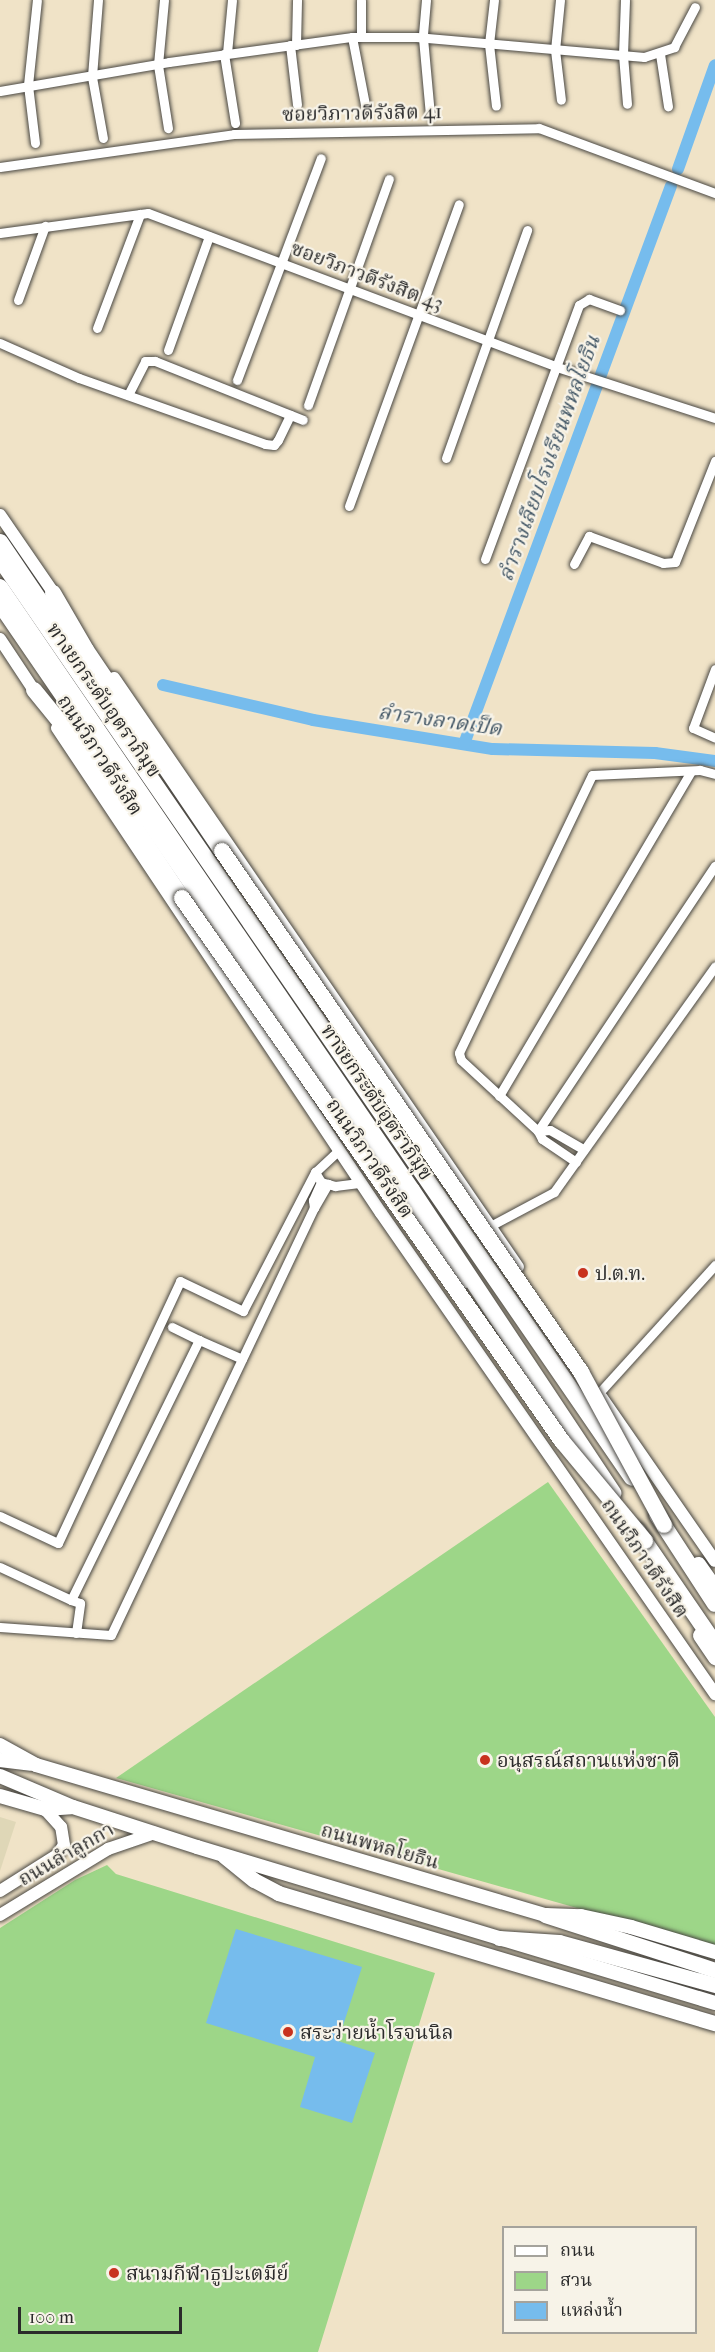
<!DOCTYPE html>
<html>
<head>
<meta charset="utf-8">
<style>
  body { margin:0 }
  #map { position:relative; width:715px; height:2352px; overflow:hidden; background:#f0e3c7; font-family:"IM FELL French Canon","Noto Serif Thai",serif }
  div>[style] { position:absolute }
  .built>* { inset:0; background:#dfd7b7 }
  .green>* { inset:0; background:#9dd688 }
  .water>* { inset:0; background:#76bced }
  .canal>* { height:12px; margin:-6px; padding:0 6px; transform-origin:6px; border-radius:6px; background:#76bced }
  .roads { filter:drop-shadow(0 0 2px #494742) drop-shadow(0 0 2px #494742) }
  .minor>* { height:9px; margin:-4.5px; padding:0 4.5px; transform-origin:4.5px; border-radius:4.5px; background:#fff }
  .secondary>* { height:12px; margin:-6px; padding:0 6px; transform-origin:6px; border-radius:6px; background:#fff }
  .primary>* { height:14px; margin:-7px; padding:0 7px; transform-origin:7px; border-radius:7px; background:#fff }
  .trunk>* { height:15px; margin:-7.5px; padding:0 7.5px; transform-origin:7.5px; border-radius:7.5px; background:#fff }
  .motorway>* { height:16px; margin:-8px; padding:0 8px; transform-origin:8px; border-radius:8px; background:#fff }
  .bridges { filter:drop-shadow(0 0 2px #494742) drop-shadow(0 0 2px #494742) }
  .motorway-bridge>* { height:16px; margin:-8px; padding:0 8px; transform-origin:8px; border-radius:8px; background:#fff }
  .dots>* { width:16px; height:16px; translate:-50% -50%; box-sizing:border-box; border:3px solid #f7f3e8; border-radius:50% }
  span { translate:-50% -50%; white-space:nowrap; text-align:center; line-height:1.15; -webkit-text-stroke:4.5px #f7f3e8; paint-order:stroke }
  .street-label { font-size:20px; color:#2b2b2b }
  .poi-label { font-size:20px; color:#2b2b2b }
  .left { translate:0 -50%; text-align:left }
  .water-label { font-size:21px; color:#425665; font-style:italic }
  .legend { position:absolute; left:502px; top:2226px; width:195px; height:108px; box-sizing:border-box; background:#f7f3e8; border:2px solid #a5a39c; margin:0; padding:8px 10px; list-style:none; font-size:18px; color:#2b2b2b }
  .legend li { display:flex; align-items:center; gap:12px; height:30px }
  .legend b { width:30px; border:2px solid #a5a39c }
  .scale { position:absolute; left:18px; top:2307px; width:164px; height:27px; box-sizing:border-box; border:3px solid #2b2b2b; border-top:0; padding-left:8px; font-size:18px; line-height:21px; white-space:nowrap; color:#2b2b2b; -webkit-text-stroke:4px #f7f3e8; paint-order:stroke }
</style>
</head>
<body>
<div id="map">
  <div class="built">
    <div style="clip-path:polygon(0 1817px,16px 1822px,0 1871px)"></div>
  </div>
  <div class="green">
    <div style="clip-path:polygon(548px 1482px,715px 1717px,715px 1947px,116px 1778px)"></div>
    <div style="clip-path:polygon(107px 1865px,116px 1874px,435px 1973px,318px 2352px,0 2352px,0 1928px,75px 1880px)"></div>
  </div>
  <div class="water">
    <div style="clip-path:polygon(236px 1929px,362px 1967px,338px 2041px,375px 2053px,352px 2123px,300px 2107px,315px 2057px,206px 2023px)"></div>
  </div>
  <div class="canal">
    <div style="left:678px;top:169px;width:110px;rotate:-70.4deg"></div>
    <div style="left:163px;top:685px;width:154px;rotate:13.1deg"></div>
    <div style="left:313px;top:720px;width:182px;rotate:9.2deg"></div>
    <div style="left:493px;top:749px;width:162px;rotate:1.4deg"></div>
    <div style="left:655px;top:753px;width:61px;rotate:7.6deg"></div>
    <div style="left:464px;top:744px;width:595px;rotate:-69.65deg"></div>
  </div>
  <div class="roads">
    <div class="minor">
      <div style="left:98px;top:0;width:77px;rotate:94.5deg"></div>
      <div style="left:92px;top:77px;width:62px;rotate:79.8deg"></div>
      <div style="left:164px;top:0;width:65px;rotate:95.3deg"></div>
      <div style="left:158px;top:65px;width:64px;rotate:81deg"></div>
      <div style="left:426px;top:0;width:38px;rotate:95deg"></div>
      <div style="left:423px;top:38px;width:77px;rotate:84.8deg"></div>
      <div style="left:494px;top:0;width:44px;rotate:96.5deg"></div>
      <div style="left:489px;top:44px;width:62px;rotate:83.6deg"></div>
      <div style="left:560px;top:0;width:50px;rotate:95.7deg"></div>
      <div style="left:555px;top:50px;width:50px;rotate:83.2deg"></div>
      <div style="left:625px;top:0;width:55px;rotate:92.1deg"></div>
      <div style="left:623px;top:55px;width:49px;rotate:85.3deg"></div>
      <div style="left:352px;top:37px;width:74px;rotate:79.1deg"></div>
      <div style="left:361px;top:37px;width:37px;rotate:-90deg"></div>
      <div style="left:290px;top:45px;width:60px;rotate:83.3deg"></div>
      <div style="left:296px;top:45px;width:45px;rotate:-88.7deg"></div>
      <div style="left:227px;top:53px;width:53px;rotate:-84.6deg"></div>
      <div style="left:224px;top:54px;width:70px;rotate:80.9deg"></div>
      <div style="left:660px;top:54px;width:53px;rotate:81.3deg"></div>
      <div style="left:0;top:91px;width:171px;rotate:-9.7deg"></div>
      <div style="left:169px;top:62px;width:185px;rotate:-7.8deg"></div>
      <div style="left:352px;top:37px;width:64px"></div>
      <div style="left:416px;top:37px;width:229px;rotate:5deg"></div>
      <div style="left:644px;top:57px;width:32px;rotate:-18deg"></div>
      <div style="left:674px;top:47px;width:45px;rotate:-62.3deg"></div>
      <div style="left:35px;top:143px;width:58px;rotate:-96.9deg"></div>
      <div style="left:28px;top:85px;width:85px;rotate:-84deg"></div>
      <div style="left:0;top:167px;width:236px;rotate:-8deg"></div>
      <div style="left:234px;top:134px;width:305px;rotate:-1.1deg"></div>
      <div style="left:539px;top:128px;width:188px;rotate:20.3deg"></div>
      <div style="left:0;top:233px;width:149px;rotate:-7.7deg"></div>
      <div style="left:148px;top:213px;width:437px;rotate:20.6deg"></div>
      <div style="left:557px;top:367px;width:166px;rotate:17.9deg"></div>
      <div style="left:18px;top:300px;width:79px;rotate:-70deg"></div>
      <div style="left:97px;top:328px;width:122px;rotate:-69.3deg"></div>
      <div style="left:0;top:343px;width:86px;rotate:23.9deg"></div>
      <div style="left:79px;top:378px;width:197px;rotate:19.5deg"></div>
      <div style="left:265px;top:444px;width:9px;rotate:6deg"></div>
      <div style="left:274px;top:445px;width:6px;rotate:-51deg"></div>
      <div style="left:278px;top:440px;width:28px;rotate:-64deg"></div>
      <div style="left:168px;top:350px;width:121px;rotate:-70.2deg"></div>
      <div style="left:237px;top:380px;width:237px;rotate:-69.3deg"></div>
      <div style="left:128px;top:395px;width:38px;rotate:-63deg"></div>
      <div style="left:145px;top:361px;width:10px"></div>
      <div style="left:155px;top:361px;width:159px;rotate:21.7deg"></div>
      <div style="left:308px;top:405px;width:240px;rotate:-70.3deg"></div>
      <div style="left:446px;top:458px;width:242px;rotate:-70.4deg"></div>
      <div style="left:349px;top:506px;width:321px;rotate:-70deg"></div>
      <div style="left:485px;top:559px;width:271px;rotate:-69.7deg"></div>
      <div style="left:579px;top:305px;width:12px;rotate:-31deg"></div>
      <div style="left:589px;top:299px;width:33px;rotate:20deg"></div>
      <div style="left:574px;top:564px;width:32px;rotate:-62deg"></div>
      <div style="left:589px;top:536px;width:79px;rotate:20deg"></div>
      <div style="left:663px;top:563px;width:12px;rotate:-5deg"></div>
      <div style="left:675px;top:562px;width:109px;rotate:-68.4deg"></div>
      <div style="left:715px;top:669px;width:63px;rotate:110.4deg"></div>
      <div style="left:693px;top:728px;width:24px;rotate:24deg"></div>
      <div style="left:715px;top:774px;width:16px;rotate:-165deg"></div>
      <div style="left:700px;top:770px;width:108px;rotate:177.3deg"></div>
      <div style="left:592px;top:775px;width:308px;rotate:115.6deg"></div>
      <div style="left:459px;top:1053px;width:7px;rotate:74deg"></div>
      <div style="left:461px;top:1060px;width:105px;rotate:42.7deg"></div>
      <div style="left:538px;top:1131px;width:319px;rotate:-56.3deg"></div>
      <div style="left:499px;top:1096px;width:377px;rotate:-59.4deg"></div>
      <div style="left:339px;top:1150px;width:33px;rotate:137deg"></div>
      <div style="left:315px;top:1172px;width:12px;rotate:59deg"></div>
      <div style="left:321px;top:1182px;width:15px;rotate:16deg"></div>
      <div style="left:335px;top:1186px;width:26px;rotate:-7deg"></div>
      <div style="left:576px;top:1162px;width:41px;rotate:-145.9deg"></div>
      <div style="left:542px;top:1139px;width:9px;rotate:-117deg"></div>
      <div style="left:538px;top:1131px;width:12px;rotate:-5deg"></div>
      <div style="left:550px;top:1130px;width:39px;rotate:30deg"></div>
      <div style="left:321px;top:1182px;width:20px;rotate:114deg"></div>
      <div style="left:313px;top:1200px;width:8px;rotate:83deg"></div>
      <div style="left:314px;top:1208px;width:28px;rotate:-60deg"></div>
      <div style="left:492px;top:1225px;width:70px;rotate:-28deg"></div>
      <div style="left:554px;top:1192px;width:277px;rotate:-54.5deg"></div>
      <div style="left:172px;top:1327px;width:30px;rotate:26deg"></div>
      <div style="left:599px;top:1393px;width:173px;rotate:-47.8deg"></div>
      <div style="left:0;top:1516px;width:64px;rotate:25deg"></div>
      <div style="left:58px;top:1543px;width:289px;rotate:-65deg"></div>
      <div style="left:180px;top:1281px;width:70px;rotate:25.5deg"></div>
      <div style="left:243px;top:1311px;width:157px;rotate:-62.6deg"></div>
      <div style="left:0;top:1567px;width:78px;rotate:24.9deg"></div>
      <div style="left:0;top:1627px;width:111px;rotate:4.1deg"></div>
      <div style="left:111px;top:1635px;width:473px;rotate:-64.6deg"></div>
      <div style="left:76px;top:1633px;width:30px;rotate:-82deg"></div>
      <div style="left:80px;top:1603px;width:9px;rotate:-162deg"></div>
      <div style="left:71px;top:1600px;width:290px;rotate:-63.8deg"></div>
      <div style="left:199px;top:1340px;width:47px;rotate:23.8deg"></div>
    </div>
    <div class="secondary">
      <div style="left:0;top:515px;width:101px;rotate:55.5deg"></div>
      <div style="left:0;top:639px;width:67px;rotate:56.5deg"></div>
      <div style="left:114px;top:678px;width:714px;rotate:55.55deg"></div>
      <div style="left:57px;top:728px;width:583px;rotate:56.26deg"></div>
      <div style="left:381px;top:1213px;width:586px;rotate:55.22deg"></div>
      <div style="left:602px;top:1398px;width:198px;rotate:55.3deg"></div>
      <div style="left:0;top:1891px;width:67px;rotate:-32.3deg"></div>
      <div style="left:57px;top:1855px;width:12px;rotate:-55deg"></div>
      <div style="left:64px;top:1845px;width:18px;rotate:-99deg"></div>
      <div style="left:61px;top:1827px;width:24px;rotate:-132deg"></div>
      <div style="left:0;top:1915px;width:127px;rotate:-31.4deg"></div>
      <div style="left:108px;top:1849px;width:50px;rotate:-18.8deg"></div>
    </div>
    <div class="primary">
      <div style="left:0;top:1745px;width:41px;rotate:29.1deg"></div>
      <div style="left:36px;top:1765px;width:531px;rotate:16.42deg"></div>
      <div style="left:545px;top:1915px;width:36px;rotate:2deg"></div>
      <div style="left:581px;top:1916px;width:51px;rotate:12.4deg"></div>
      <div style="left:631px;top:1927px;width:88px;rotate:16.6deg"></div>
      <div style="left:0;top:1760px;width:31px;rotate:7deg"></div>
      <div style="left:0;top:1776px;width:79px;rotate:23deg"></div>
      <div style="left:73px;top:1807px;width:130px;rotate:17.9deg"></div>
      <div style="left:197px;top:1847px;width:541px;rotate:16.76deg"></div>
      <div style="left:0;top:1796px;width:47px;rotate:16.1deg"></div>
      <div style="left:45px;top:1809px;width:26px;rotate:-4deg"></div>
    </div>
    <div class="trunk">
      <div style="left:0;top:541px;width:246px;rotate:55.9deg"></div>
      <div style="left:0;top:605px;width:819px;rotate:55.59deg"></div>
      <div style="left:698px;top:1564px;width:29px;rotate:55deg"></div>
      <div style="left:700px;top:1635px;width:27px;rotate:56deg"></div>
      <div style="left:224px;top:1856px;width:38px;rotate:39deg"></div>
      <div style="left:254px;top:1880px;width:27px;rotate:28deg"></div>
      <div style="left:278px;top:1893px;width:456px;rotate:16.6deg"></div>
      <div style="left:545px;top:1915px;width:179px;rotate:17.9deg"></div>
      <div style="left:499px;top:1938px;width:60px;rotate:3.8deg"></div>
      <div style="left:559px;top:1942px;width:162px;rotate:15.4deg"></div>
    </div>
    <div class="motorway">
      <div style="left:0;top:559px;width:1115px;rotate:55.48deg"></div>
      <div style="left:0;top:587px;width:730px;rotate:55.66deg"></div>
      <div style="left:412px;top:1190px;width:364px;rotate:56.4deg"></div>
      <div style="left:53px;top:593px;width:66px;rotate:59.9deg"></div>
      <div style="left:86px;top:650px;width:243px;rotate:55.9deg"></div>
      <div style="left:34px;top:690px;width:84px;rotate:50.8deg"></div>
      <div style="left:87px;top:755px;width:172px;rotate:56.4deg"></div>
      <div style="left:657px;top:1515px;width:106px;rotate:56.9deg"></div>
      <div style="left:637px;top:1530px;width:138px;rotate:55.6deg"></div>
    </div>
  </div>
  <div class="bridges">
    <div class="motorway-bridge">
      <div style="left:222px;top:851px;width:633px;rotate:55.43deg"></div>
      <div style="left:581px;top:1372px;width:174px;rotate:61.5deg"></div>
      <div style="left:182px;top:898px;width:663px;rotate:55.02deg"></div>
      <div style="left:562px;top:1441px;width:130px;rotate:50.3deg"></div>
    </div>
  </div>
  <div class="dots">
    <div style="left:583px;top:1273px;background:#c8321e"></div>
    <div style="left:485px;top:1760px;background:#c8321e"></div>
    <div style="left:288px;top:2032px;background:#c8321e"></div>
    <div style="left:114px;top:2273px;background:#c8321e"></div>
  </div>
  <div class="street-label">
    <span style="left:362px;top:113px;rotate:-1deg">ซอยวิภาวดีรังสิต 41</span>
    <span style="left:367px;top:276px;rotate:21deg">ซอยวิภาวดีรังสิต 43</span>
    <span style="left:104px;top:700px;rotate:55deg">ทางยกระดับอุตราภิมุข</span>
    <span style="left:100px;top:755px;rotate:57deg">ถนนวิภาวดีรังสิต</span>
    <span style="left:377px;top:1102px;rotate:56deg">ทางยกระดับอุตราภิมุข</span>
    <span style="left:370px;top:1158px;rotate:56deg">ถนนวิภาวดีรังสิต</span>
    <span style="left:645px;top:1558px;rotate:56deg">ถนนวิภาวดีรังสิต</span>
    <span style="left:380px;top:1846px;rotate:16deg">ถนนพหลโยธิน</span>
    <span style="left:66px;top:1854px;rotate:-30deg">ถนนลำลูกกา</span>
  </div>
  <div class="poi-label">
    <span class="left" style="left:595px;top:1273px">ป.ต.ท.</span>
    <span class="left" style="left:497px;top:1760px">อนุสรณ์สถานแห่งชาติ</span>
    <span class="left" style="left:300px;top:2032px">สระว่ายน้ำโรจนนิล</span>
    <span class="left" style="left:126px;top:2273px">สนามกีฬาธูปะเตมีย์</span>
  </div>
  <div class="water-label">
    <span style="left:549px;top:458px;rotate:-70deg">ลำรางเลียบโรงเรียนพหลโยธิน</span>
    <span style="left:440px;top:720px;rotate:8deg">ลำรางลาดเป็ด</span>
  </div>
  <ul class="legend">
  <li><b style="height:8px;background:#fff"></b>ถนน</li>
  <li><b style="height:16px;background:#9dd688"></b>สวน</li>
  <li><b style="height:16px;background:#76bced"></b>แหล่งน้ำ</li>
  </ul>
  <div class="scale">100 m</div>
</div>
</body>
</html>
